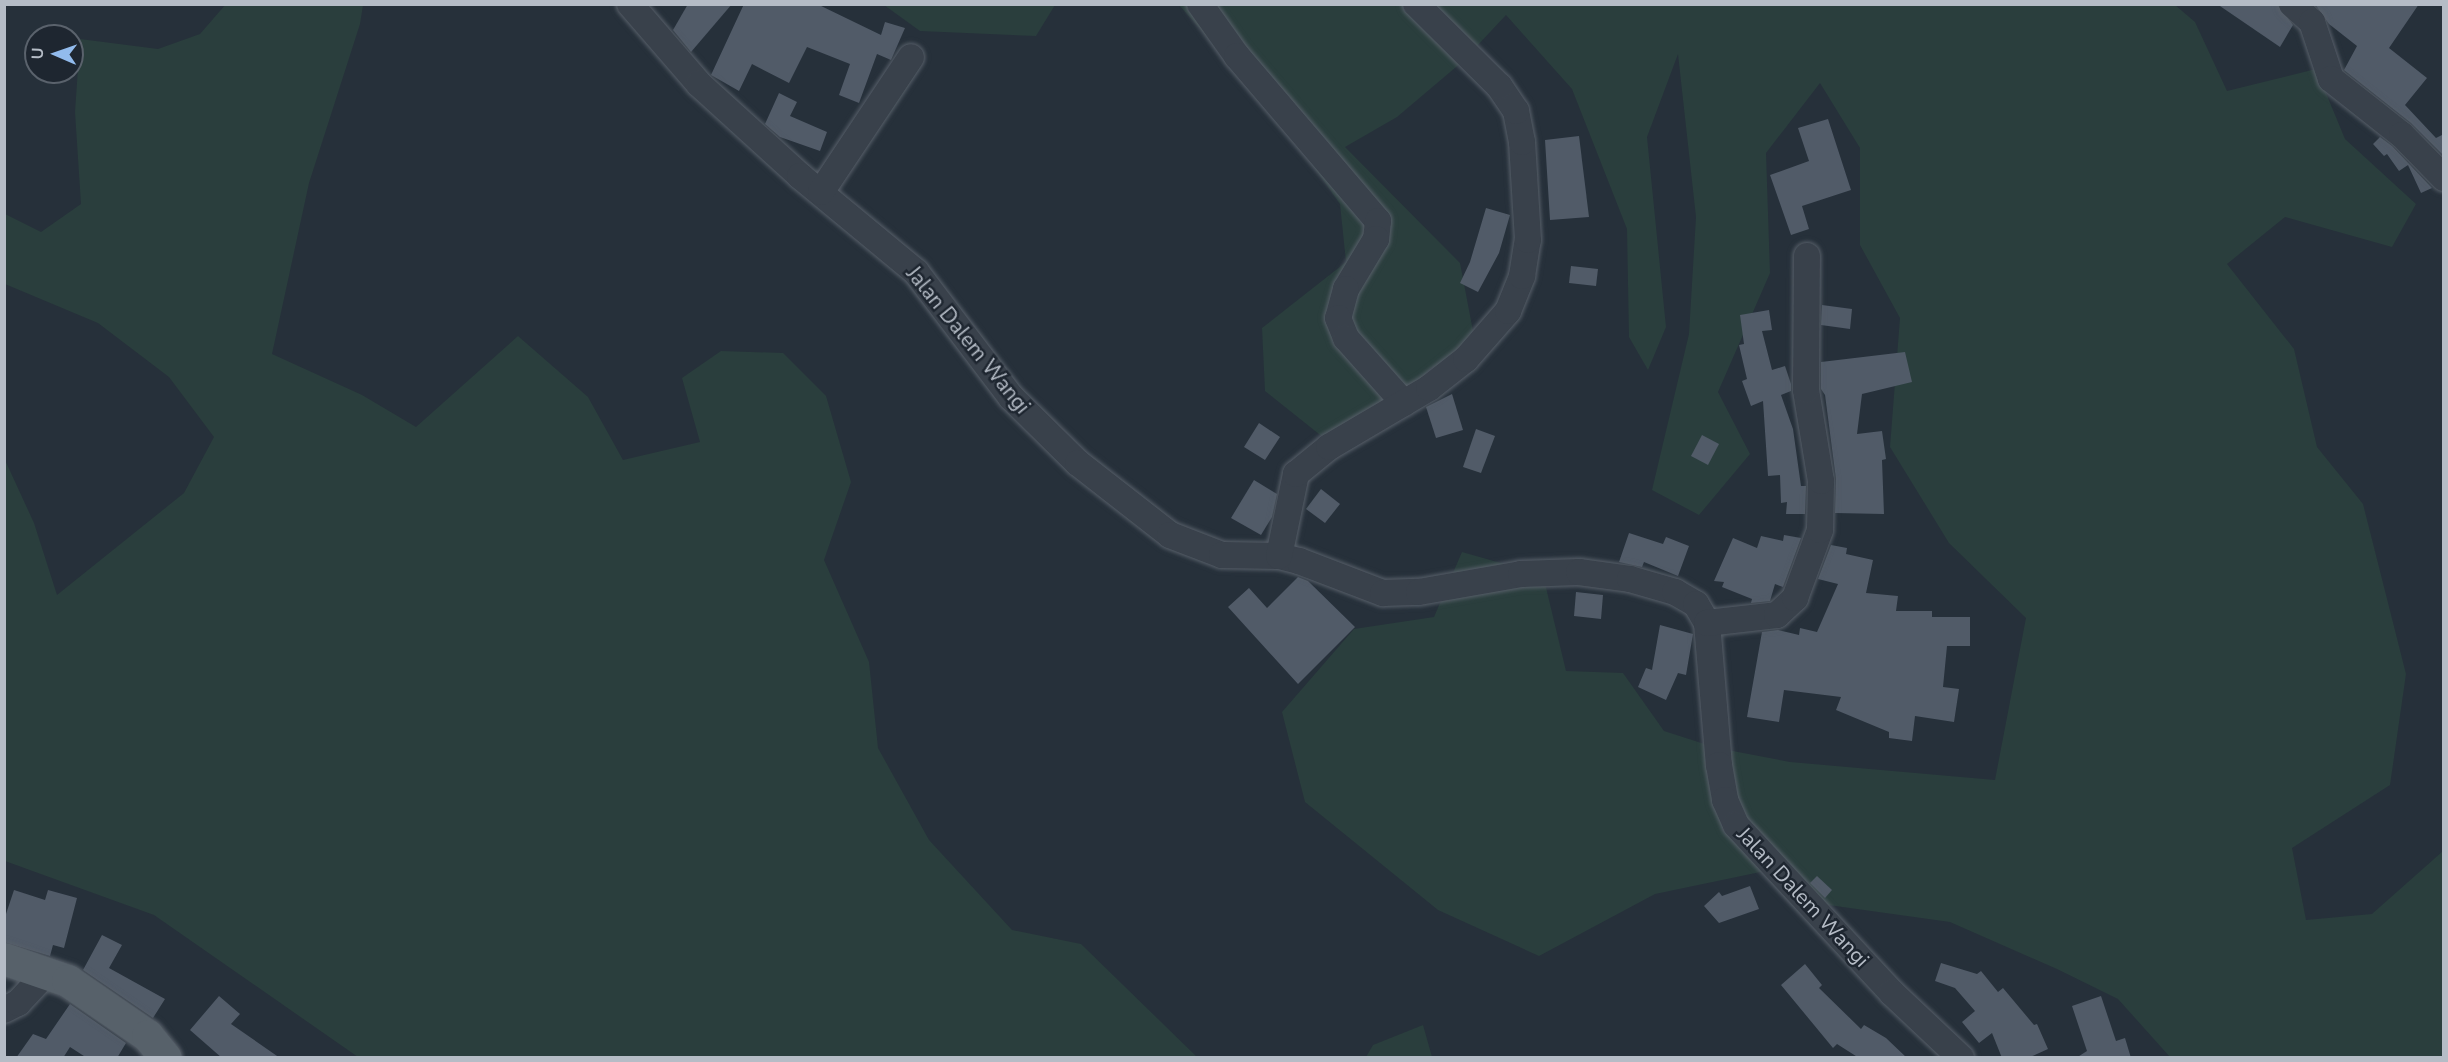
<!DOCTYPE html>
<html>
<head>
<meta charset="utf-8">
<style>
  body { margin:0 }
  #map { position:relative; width:2448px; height:1062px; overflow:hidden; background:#26303a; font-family:"Nunito Sans",sans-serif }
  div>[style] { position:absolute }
  .green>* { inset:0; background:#2a3e3d }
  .building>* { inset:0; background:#515b68 }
  .roads { filter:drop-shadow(0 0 2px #575f69) drop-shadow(0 0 2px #575f69) }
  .minor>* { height:26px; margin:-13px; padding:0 13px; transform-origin:13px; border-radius:13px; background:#39414b }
  .major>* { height:32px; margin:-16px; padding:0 16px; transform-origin:16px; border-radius:16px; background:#57616a }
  span { translate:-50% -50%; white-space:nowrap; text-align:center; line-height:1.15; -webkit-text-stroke:5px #1e2630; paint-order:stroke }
  .street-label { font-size:21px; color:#b5bcc6 }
  .frame { position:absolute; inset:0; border:6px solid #b5bcc6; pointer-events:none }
  .north { position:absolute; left:24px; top:24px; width:60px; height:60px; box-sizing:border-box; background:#1e2630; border:2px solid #5a626c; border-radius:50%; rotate:272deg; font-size:16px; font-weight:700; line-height:24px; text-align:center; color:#b5bcc6 }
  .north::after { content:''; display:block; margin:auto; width:21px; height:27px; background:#92bbed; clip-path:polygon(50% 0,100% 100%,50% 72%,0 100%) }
</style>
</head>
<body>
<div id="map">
  <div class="green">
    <div style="clip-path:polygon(226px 4px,363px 5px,360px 24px,309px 183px,272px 354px,362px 395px,416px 427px,518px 336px,588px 397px,623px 460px,700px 442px,682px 378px,721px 351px,783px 353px,826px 396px,851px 482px,824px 560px,869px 662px,878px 748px,929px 840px,1012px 930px,1081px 944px,1197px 1057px,358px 1057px,154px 915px,5px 861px,5px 460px,34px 523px,57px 595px,184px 493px,214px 437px,169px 377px,98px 323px,5px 284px,5px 214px,41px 232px,81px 204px,75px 112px,80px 39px,158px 49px,200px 34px)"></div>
    <div style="clip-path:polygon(884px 5px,1055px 5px,1036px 36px,920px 31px)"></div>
    <div style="clip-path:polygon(1179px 5px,2175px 5px,2195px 22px,2227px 91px,2316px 69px,2345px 139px,2416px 204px,2392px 247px,2285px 217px,2227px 264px,2294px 349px,2317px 447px,2363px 504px,2406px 674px,2390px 785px,2292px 848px,2306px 920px,2372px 914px,2443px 851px,2443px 1057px,2170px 1057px,2118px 999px,2057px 969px,1950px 922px,1814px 903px,1770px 870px,1655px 894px,1539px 956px,1438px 910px,1305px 802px,1282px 712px,1354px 629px,1434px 617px,1462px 552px,1543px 575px,1566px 671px,1623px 673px,1664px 731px,1717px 748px,1790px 762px,1995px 780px,2026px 618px,1949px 543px,1890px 447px,1900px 318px,1860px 245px,1860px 148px,1820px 83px,1766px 153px,1770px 273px,1718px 392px,1750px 454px,1699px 515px,1652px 490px,1689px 334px,1696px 217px,1678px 54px,1647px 137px,1666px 327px,1648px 370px,1629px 337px,1627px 229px,1572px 89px,1506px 15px,1462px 62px,1397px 117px,1345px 147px,1460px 263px,1477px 352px,1431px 368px,1387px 415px,1329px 442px,1265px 391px,1262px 328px,1346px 262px,1340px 204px,1280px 119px)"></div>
    <div style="clip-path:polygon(1423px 1025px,1432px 1057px,1366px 1057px,1373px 1045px)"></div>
  </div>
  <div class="building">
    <div style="clip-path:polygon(688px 4px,732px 4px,691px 52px,673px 30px)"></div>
    <div style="clip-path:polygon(744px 4px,817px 4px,881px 35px,885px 22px,905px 28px,891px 60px,877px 54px,859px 103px,839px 95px,850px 64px,807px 47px,789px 83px,752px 64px,739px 91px,711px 75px)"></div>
    <div style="clip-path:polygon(2217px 4px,2277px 4px,2293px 25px,2280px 47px)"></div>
    <div style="clip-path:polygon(2315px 4px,2419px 4px,2389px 48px,2427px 78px,2405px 105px,2436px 138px,2444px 134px,2444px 156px,2411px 123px,2344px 70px,2357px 46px,2329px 24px)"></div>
    <div style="clip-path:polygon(779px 93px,797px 102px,790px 116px,827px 132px,820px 151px,780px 137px,765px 124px)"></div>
    <div style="clip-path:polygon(1828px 119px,1851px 190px,1802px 206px,1809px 229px,1791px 235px,1770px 175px,1809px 161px,1798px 128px)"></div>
    <div style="clip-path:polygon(1579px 136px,1589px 217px,1550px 220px,1545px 140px)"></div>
    <div style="clip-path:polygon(2380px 137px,2392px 146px,2432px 188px,2421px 193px,2408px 165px,2399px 171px,2387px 154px,2384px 156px,2373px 144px)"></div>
    <div style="clip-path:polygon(1486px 208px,1510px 215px,1499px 253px,1478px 292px,1460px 283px,1470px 262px)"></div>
    <div style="clip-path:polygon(1571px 266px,1598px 269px,1596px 286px,1569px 283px)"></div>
    <div style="clip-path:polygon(1822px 305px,1852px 309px,1850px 329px,1821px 325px)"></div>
    <div style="clip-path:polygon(1769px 310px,1772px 330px,1762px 331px,1772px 370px,1785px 366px,1791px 384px,1791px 391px,1781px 395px,1793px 429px,1801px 486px,1806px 486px,1805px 514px,1786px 514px,1787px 502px,1781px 503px,1780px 475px,1768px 476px,1763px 401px,1751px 406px,1742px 381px,1747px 379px,1739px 345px,1744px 344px,1740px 315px)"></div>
    <div style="clip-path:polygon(1905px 352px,1912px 382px,1862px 394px,1857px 434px,1882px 431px,1886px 459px,1882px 460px,1884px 514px,1835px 513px,1836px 479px,1825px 395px,1821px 389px,1821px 362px)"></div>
    <div style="clip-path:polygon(1452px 394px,1463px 430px,1436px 438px,1426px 407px)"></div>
    <div style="clip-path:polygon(1259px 423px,1280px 437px,1265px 460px,1244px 447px)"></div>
    <div style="clip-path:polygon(1476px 429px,1495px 436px,1481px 473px,1463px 467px)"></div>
    <div style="clip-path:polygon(1702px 435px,1719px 444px,1708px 465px,1691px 456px)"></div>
    <div style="clip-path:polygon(1254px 480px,1277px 494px,1272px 517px,1261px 535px,1231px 518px)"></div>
    <div style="clip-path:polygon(1321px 489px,1340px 504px,1325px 523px,1306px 509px)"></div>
    <div style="clip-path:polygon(1629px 533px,1663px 544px,1666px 537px,1689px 546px,1678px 576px,1644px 562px,1642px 567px,1619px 562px)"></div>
    <div style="clip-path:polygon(1784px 535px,1801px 538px,1783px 587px,1775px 584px,1770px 601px,1751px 603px,1752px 599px,1722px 587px,1724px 582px,1714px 581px,1733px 538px,1757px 548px,1761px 536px,1783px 541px)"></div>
    <div style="clip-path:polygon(1831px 545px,1847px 548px,1846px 554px,1873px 560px,1866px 593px,1898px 596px,1896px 611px,1932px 611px,1932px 617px,1970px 617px,1970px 646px,1947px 646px,1943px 687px,1959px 689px,1954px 722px,1915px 716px,1912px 741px,1889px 738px,1889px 732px,1836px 710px,1841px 697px,1784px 690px,1779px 722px,1747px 717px,1762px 632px,1778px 630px,1799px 635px,1800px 628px,1817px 632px,1838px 584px,1818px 579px)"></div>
    <div style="clip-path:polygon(1298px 577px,1308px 581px,1355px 627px,1298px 684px,1228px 607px,1249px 588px,1267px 608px)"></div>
    <div style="clip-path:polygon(1576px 592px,1603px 595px,1601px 619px,1574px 616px)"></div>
    <div style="clip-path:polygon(1660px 625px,1693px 634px,1686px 675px,1678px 673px,1666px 700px,1638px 687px,1646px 668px,1652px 670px)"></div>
    <div style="clip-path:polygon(1817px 876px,1832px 890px,1825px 898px,1810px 883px)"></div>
    <div style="clip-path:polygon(1750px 886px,1759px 909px,1719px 923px,1704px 906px,1719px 892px,1722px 896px)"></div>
    <div style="clip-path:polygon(14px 890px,45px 900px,48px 890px,77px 898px,64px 948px,53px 945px,50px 956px,4px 942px,4px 920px)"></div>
    <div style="clip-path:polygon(102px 935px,122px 945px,109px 968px,165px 999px,153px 1018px,83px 970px)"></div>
    <div style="clip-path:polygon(1941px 963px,1977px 974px,1981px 971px,1998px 992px,2003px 988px,2034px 1025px,2037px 1024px,2048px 1049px,2028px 1058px,2002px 1058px,1992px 1033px,1979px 1043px,1962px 1022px,1975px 1011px,1955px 988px,1935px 981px)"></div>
    <div style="clip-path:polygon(1805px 964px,1822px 985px,1819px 988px,1861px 1029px,1864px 1025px,1886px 1038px,1907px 1058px,1859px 1058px,1837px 1044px,1833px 1048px,1781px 985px)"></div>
    <div style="clip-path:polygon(219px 996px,240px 1014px,231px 1024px,280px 1058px,222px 1058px,190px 1030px)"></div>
    <div style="clip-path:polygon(2101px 996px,2116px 1041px,2125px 1038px,2131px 1058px,2076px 1058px,2087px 1051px,2072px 1006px)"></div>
    <div style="clip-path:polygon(70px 1004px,126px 1043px,117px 1058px,87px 1058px,70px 1047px,63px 1058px,16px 1058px,33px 1034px,46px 1039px)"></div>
  </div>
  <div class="roads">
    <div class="minor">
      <div style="left:630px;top:4px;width:106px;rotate:49.2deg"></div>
      <div style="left:699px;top:84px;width:137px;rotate:42.3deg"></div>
      <div style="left:800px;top:176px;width:151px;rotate:39.6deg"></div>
      <div style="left:916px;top:272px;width:157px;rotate:52.8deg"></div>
      <div style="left:1011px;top:397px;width:94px;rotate:44.6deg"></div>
      <div style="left:1078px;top:463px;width:117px;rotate:38deg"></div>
      <div style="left:1170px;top:535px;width:56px;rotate:21deg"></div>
      <div style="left:1222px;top:555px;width:57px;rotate:1deg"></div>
      <div style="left:1279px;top:556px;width:21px;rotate:14deg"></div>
      <div style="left:1299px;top:561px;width:90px;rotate:20.9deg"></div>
      <div style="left:1383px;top:593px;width:36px;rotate:-2deg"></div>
      <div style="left:1419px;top:592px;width:104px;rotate:-10deg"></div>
      <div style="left:1521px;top:574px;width:58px;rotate:-2deg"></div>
      <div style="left:1579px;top:572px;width:51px;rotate:7.8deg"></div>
      <div style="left:1630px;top:579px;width:47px;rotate:16.1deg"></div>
      <div style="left:1675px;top:592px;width:24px;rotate:30deg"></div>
      <div style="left:1696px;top:604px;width:22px;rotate:60deg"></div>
      <div style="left:1707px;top:623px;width:143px;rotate:85.2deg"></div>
      <div style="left:1719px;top:765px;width:36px;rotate:80deg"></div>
      <div style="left:1725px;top:800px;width:27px;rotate:66deg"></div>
      <div style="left:1736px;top:825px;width:229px;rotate:47.1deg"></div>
      <div style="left:1892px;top:993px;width:95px;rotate:43.3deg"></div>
      <div style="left:1200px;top:4px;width:64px;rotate:54.6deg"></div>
      <div style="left:1237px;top:56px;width:217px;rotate:49.5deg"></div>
      <div style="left:1378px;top:221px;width:18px;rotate:96deg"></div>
      <div style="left:1376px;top:239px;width:58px;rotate:121deg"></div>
      <div style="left:1346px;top:289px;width:30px;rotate:105deg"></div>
      <div style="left:1338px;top:318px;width:22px;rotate:68deg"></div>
      <div style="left:1346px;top:338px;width:87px;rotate:48.3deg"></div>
      <div style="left:2292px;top:4px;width:27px;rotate:42deg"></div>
      <div style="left:2312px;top:22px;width:60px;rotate:71.6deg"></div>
      <div style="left:2331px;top:79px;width:90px;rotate:38.3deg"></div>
      <div style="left:2402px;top:135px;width:60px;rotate:45.7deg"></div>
      <div style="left:821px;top:192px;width:162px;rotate:-56.3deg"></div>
      <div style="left:1279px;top:556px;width:84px;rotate:-78.3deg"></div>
      <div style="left:1296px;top:474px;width:43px;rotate:-39.3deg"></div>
      <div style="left:1329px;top:447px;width:116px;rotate:-30.5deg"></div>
      <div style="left:1429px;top:388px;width:47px;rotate:-38.1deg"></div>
      <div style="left:1466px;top:359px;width:64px;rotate:-48.8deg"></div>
      <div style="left:1508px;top:311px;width:38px;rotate:-68deg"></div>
      <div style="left:1522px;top:276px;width:36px;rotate:-81deg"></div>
      <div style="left:1528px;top:240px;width:98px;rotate:-93.5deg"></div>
      <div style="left:1522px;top:142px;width:32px;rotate:-101deg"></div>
      <div style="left:1516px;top:111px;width:30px;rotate:-124deg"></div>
      <div style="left:1499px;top:86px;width:117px;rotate:-135.3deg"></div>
      <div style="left:1707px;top:623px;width:70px;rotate:-6.5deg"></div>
      <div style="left:1777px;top:615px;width:25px;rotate:-43deg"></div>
      <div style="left:1795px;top:598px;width:72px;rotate:-69.8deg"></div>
      <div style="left:1820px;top:530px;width:49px;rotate:-88.8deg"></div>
      <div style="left:1821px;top:481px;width:92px;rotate:-99.4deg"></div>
      <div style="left:1806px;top:390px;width:134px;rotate:-89.6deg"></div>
      <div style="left:4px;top:1010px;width:16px;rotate:-27deg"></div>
      <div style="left:18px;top:1003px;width:41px;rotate:-47deg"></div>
    </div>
    <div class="major">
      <div style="left:4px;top:959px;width:68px;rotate:19deg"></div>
      <div style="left:68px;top:981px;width:97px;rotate:34.5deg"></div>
      <div style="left:148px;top:1036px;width:28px;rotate:51deg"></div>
    </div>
  </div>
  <div class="street-label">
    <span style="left:968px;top:340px;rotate:51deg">Jalan Dalem Wangi</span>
    <span style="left:1803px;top:897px;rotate:47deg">Jalan Dalem Wangi</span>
  </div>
  <div class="frame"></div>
  <div class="north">U</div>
</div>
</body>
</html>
